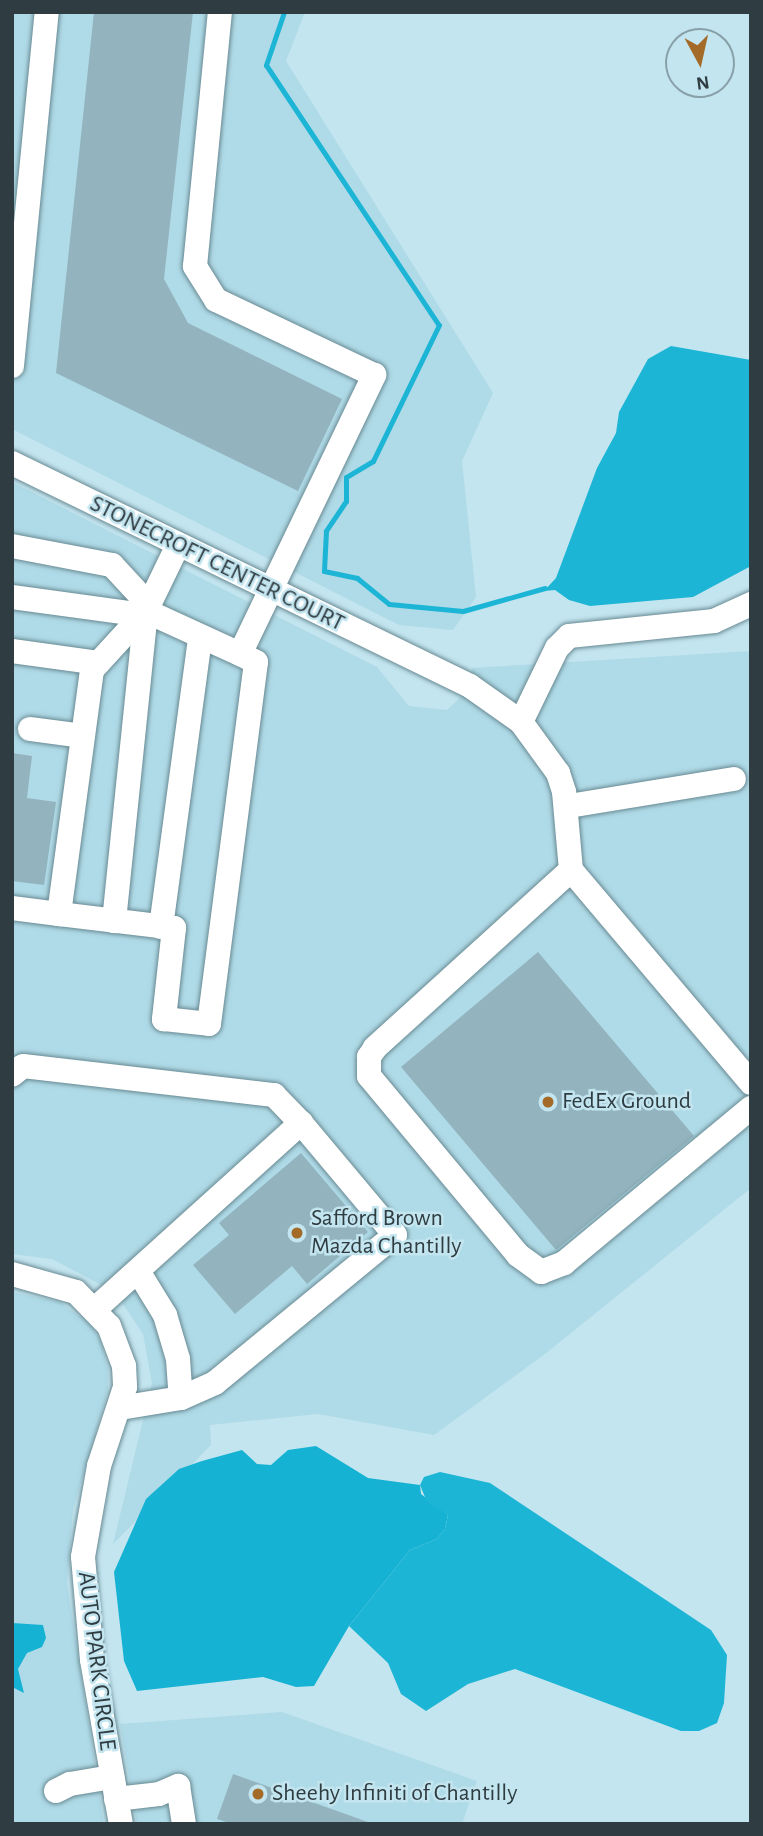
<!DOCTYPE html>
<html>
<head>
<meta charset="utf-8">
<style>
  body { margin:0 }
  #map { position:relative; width:763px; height:1836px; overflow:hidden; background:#c3e5ef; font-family:"Alegreya Sans",sans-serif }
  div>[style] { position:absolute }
  .built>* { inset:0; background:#afdae7 }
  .forest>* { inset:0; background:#16b2d3 }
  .water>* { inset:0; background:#1cb5d5 }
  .stream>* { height:5px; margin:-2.5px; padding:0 2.5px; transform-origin:2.5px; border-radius:2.5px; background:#1cb5d5 }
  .building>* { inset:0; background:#93b4be }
  .roads { filter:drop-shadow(0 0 2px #698a93) drop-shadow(0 0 2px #698a93) }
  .minor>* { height:24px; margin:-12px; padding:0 12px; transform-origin:12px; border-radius:12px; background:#fff }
  .dots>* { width:19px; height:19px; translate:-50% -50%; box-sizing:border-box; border:4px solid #c3e5ef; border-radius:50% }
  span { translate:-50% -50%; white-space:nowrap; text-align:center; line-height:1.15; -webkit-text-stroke:5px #c3e5ef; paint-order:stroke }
  .street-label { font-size:24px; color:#2f3c41 }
  .poi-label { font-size:24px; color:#2f3c41 }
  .left { translate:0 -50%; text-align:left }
  .frame { position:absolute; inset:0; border:14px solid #2f3c41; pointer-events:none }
  .north { position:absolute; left:665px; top:28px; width:70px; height:70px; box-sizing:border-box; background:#c3e5ef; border:2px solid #88a1a9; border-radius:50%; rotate:172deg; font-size:19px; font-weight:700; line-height:28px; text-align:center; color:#2f3c41 }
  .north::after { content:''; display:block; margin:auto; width:24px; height:32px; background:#a36b27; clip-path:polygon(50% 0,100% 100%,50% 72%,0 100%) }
</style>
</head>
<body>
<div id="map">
  <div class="built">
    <div style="clip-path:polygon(12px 12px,305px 12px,286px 61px,493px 393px,462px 461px,476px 597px,453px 630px,399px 625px,12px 429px)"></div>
    <div style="clip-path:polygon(12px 482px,377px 667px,409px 706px,447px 710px,466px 692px,472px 668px,751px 651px,751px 1188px,545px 1354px,434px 1435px,318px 1414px,210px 1425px,211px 1445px,113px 1544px,152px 1383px,143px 1334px,115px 1292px,52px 1259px,12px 1254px)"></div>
    <div style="clip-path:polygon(12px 1292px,60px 1302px,90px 1324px,101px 1342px,108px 1370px,108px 1389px,73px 1510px,67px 1583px,104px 1824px,12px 1824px)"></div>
    <div style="clip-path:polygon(282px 1712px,477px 1781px,462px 1824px,137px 1824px,120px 1724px)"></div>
  </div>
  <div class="forest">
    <div style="clip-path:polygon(316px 1446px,368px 1478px,420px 1485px,421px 1494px,448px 1515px,445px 1529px,437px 1539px,410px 1550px,349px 1626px,314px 1686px,296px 1687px,263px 1677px,137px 1691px,124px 1661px,114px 1572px,146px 1499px,179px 1469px,202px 1461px,242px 1450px,257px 1464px,271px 1465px,288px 1450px)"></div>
    <div style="clip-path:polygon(12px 1623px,43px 1625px,46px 1638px,42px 1647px,27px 1653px,18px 1669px,24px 1693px,12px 1687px)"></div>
  </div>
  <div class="water">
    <div style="clip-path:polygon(671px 346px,751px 360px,751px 566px,693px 597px,590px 606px,569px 600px,555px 590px,544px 591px,556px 578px,597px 468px,616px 433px,619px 412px,648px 359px)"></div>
    <div style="clip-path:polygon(440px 1472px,490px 1483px,711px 1630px,727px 1655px,724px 1703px,717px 1723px,699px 1731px,681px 1731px,515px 1669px,468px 1684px,426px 1711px,401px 1694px,388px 1663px,349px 1626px,410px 1550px,437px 1539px,445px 1529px,448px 1515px,427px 1502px,420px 1485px,424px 1477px)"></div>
  </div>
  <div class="stream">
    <div style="left:284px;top:12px;width:56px;rotate:108.8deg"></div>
    <div style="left:266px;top:65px;width:312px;rotate:56.4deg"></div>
    <div style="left:439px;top:325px;width:151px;rotate:115.9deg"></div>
    <div style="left:373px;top:461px;width:31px;rotate:149deg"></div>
    <div style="left:346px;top:477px;width:24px;rotate:90deg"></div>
    <div style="left:346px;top:501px;width:36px;rotate:124deg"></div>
    <div style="left:326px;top:531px;width:40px;rotate:92.9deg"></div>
    <div style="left:324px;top:571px;width:34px;rotate:12deg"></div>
    <div style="left:357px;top:578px;width:41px;rotate:39.1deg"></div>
    <div style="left:389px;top:604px;width:74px;rotate:5.4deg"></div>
    <div style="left:463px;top:611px;width:85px;rotate:-15.7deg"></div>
  </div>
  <div class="building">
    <div style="clip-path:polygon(94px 12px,193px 12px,164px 279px,188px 323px,342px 399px,298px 491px,56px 373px)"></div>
    <div style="clip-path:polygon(12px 753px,32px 756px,27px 798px,56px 802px,44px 885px,12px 881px)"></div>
    <div style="clip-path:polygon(538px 952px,694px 1136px,556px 1250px,401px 1067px)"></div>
    <div style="clip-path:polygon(301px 1153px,368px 1232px,307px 1284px,292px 1266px,235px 1314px,193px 1265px,229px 1235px,219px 1223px)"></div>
    <div style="clip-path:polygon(233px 1774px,368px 1822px,368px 1824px,232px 1824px,217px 1819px)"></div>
  </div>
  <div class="roads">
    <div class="minor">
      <div style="left:12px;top:366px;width:356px;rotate:-84.4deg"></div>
      <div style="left:12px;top:463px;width:509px;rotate:25.96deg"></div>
      <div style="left:470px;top:686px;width:62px;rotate:35.2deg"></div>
      <div style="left:521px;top:722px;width:63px;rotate:54deg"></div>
      <div style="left:558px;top:773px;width:20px;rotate:72deg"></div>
      <div style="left:564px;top:792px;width:78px;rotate:84.9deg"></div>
      <div style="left:571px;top:870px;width:279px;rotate:49.8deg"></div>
      <div style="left:12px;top:546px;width:102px;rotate:10.8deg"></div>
      <div style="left:112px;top:565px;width:54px;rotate:47.2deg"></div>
      <div style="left:12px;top:597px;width:132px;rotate:7.8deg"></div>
      <div style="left:12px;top:651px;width:87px;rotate:7.9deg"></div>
      <div style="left:521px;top:722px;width:82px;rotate:-64.1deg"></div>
      <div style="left:557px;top:648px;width:17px;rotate:-45deg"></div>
      <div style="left:569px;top:636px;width:146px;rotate:-5.9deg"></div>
      <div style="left:714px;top:621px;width:41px;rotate:-24.7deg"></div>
      <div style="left:30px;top:729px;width:53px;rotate:7.5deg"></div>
      <div style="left:569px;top:806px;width:167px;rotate:-9.3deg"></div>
      <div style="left:571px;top:870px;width:265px;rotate:137.8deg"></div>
      <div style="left:375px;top:1048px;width:11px;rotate:124deg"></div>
      <div style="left:369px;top:1057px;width:19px;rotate:90deg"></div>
      <div style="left:369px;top:1076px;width:233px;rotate:50.2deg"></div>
      <div style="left:518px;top:1255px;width:29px;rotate:36deg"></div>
      <div style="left:541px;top:1272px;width:25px;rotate:-21deg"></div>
      <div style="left:564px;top:1263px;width:243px;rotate:-39.7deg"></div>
      <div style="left:12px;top:908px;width:47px;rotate:7.3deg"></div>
      <div style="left:59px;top:914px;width:246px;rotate:-82.3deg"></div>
      <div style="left:92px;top:670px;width:80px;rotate:-47.5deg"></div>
      <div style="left:146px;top:611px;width:73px;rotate:-64.1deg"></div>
      <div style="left:59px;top:914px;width:116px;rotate:6.9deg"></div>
      <div style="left:174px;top:928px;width:92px;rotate:96.3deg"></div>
      <div style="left:164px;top:1019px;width:45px;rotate:6.3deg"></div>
      <div style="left:209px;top:1024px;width:365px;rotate:-82.6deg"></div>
      <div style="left:256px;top:662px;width:18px;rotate:-153deg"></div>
      <div style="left:114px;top:921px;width:312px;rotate:-84.1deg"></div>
      <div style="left:146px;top:611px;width:103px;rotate:24.6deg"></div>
      <div style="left:240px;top:654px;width:310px;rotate:-64.3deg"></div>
      <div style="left:374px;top:375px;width:175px;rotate:-154.6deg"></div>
      <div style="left:216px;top:300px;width:40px;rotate:-122deg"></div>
      <div style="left:195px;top:266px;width:255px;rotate:-84.4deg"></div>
      <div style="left:161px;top:927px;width:293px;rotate:-82.3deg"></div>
      <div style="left:12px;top:1075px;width:14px;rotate:-39deg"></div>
      <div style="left:23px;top:1066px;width:253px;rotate:6.6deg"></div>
      <div style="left:274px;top:1095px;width:39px;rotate:46deg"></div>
      <div style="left:138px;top:1271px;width:52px;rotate:58.5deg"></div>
      <div style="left:165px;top:1315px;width:46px;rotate:73.5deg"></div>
      <div style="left:178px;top:1359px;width:39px;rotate:86deg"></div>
      <div style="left:12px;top:1274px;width:66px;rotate:15.7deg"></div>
      <div style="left:76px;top:1292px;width:47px;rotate:45.9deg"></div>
      <div style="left:109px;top:1326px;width:43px;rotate:69.4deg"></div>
      <div style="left:124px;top:1366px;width:21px;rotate:87deg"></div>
      <div style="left:125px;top:1387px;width:83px;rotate:108.2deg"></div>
      <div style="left:99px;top:1466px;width:92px;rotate:100deg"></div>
      <div style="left:83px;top:1557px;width:103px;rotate:85deg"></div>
      <div style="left:92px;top:1660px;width:167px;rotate:80deg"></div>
      <div style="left:95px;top:1309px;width:278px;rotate:-42.1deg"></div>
      <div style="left:301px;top:1123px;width:146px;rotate:50deg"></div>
      <div style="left:395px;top:1235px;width:233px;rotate:140.6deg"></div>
      <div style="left:215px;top:1383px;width:37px;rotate:156deg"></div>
      <div style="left:181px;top:1398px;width:63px;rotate:170.8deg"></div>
      <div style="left:56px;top:1791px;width:16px;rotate:-27deg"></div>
      <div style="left:70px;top:1784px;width:43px;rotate:-9.5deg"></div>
      <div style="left:116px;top:1799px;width:43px;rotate:-6.6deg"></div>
      <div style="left:159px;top:1794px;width:21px;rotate:-23deg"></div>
      <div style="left:178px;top:1786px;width:38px;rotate:81deg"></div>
    </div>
  </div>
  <div class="dots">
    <div style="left:548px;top:1102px;background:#a36b27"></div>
    <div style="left:297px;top:1233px;background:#a36b27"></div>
    <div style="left:258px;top:1794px;background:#a36b27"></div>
  </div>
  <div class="street-label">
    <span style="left:217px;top:564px;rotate:26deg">STONECROFT CENTER COURT</span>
    <span style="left:96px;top:1661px;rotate:83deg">AUTO PARK CIRCLE</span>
  </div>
  <div class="poi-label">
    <span class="left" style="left:562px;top:1102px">FedEx Ground</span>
    <span class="left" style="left:311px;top:1233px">Safford Brown<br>Mazda Chantilly</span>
    <span class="left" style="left:272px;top:1794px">Sheehy Infiniti of Chantilly</span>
  </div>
  <div class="frame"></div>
  <div class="north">N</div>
</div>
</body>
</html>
